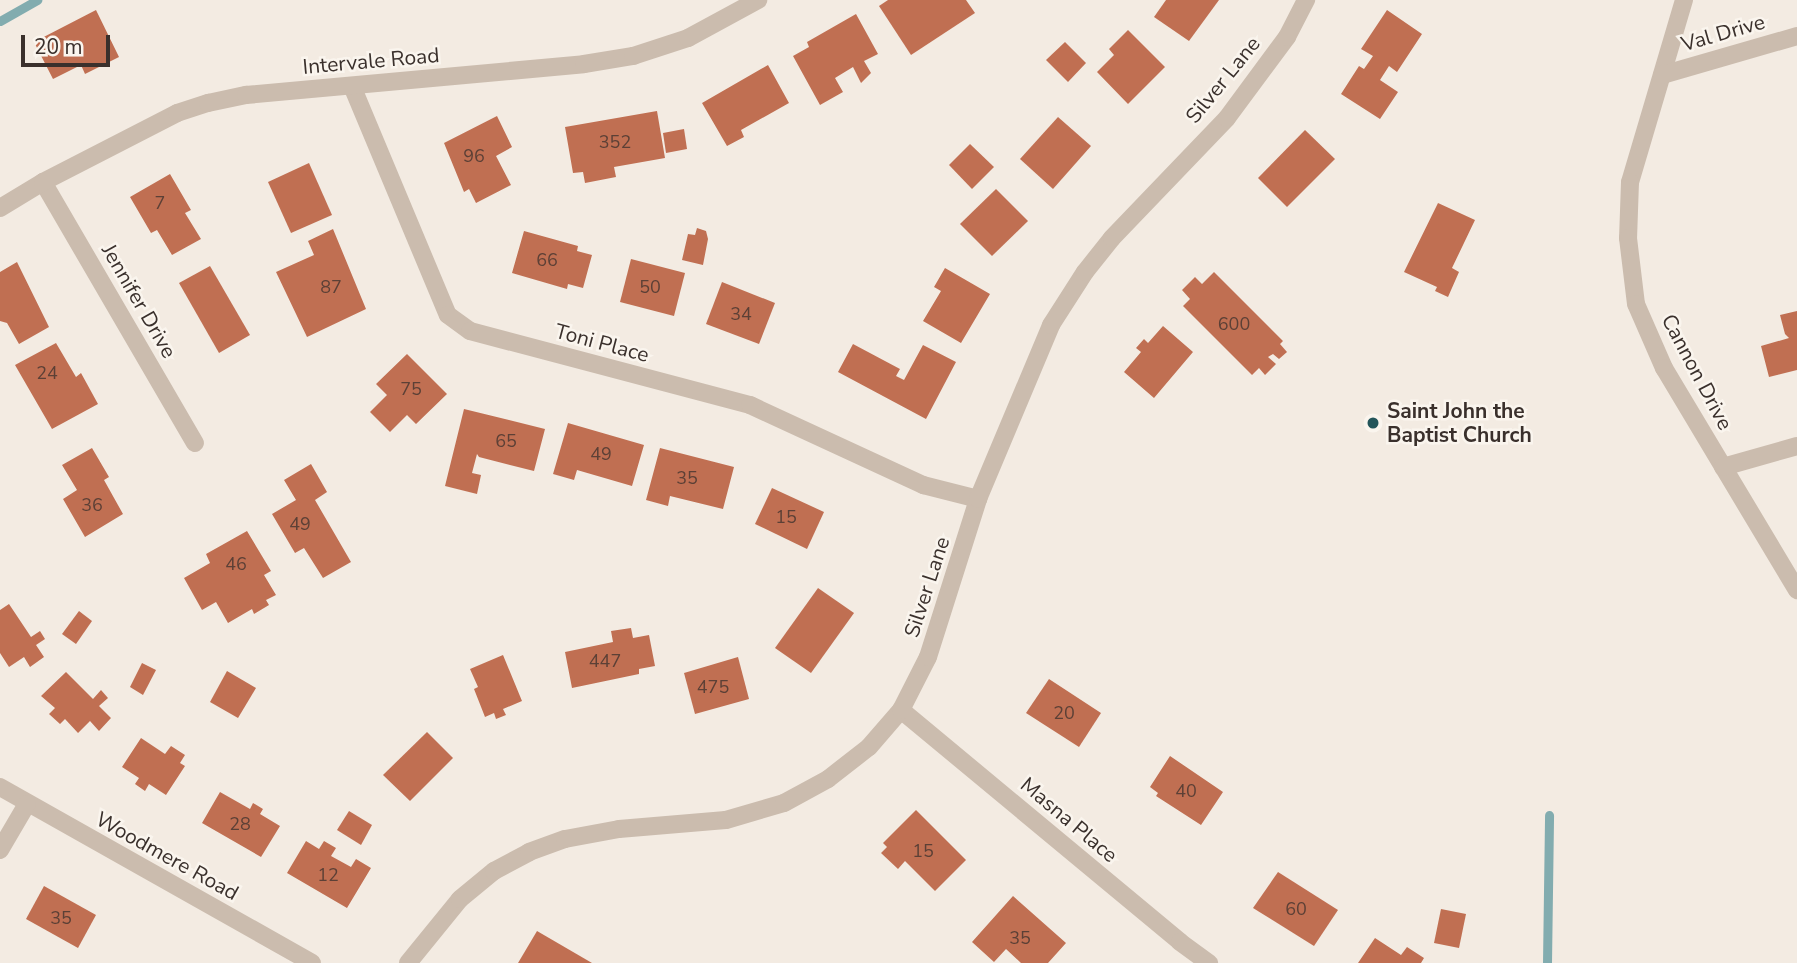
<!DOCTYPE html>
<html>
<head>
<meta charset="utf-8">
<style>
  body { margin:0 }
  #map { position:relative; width:1797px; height:963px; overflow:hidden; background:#f3ebe2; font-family:"Nunito Sans",sans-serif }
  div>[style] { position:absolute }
  .stream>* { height:9px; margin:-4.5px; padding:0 4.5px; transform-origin:4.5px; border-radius:4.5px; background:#82acaf }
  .building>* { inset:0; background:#c06f52 }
  .minor>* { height:18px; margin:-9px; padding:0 9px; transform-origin:9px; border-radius:9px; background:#cbbcae }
  .dots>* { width:19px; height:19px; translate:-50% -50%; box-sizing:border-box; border:4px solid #faf5ee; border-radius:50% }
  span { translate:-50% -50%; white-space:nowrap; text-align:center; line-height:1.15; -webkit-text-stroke:5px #faf5ee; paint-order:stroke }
  .number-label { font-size:18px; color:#5c4036 }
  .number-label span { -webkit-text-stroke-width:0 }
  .street-label { font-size:21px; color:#3a302c }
  .poi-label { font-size:21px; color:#3a302c; font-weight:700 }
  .left { translate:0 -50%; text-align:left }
  .scale { position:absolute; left:21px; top:35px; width:89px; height:32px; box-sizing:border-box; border:4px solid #3a302c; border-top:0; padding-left:9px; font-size:21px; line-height:24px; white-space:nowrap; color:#3a302c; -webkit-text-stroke:5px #faf5ee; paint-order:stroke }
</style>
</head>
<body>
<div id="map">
  <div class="stream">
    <div style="left:0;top:21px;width:43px;rotate:-29.6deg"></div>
    <div style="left:1547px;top:963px;width:148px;rotate:-89.2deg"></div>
  </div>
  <div class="building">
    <div style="clip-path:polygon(888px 0,966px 0,975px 13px,911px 55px,879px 6px)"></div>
    <div style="clip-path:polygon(1166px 0,1219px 0,1189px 41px,1154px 17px)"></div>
    <div style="clip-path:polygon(96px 10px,119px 57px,85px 74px,81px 65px,53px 79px,34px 42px)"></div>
    <div style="clip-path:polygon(1387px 10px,1422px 34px,1397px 72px,1389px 66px,1380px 80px,1398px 92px,1380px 119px,1341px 94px,1359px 66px,1364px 69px,1373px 56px,1361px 49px)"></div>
    <div style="clip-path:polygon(856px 14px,878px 54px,864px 61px,871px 73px,861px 83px,853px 67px,835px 78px,843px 92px,820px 105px,793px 56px,809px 47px,807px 42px)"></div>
    <div style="clip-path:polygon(1128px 30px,1165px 67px,1128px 104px,1097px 72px,1114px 55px,1109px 49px)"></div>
    <div style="clip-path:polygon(1065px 42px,1086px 63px,1068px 82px,1046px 60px)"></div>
    <div style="clip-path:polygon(768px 65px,789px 103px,741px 130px,744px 137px,727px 146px,702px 103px)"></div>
    <div style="clip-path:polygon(657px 111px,665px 158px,614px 167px,616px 177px,585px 183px,583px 172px,573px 173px,565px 127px)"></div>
    <div style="clip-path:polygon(497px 116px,512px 147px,496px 156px,511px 185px,476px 203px,469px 189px,464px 192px,444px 143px)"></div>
    <div style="clip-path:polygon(1058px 117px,1091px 146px,1053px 189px,1020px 159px)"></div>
    <div style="clip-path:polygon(684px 129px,687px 149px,666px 153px,663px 133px)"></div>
    <div style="clip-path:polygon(1305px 130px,1335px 159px,1287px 207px,1258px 178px)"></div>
    <div style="clip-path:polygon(970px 144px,994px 167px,972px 189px,949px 165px)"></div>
    <div style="clip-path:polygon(309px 163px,332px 215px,291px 233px,268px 182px)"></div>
    <div style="clip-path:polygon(170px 174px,191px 210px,185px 213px,201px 239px,172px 255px,157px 230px,151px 233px,130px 197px)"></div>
    <div style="clip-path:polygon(996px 189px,1028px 221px,992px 256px,960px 224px)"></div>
    <div style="clip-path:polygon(1438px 203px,1475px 220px,1452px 268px,1459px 272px,1448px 297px,1435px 291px,1437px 287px,1404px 272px)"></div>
    <div style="clip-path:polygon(697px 228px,706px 231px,708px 239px,703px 265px,682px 260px,688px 234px,695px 235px)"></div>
    <div style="clip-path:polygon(333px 229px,366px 309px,307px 337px,276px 272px,314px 255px,308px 241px)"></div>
    <div style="clip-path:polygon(524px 231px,578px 246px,577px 251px,592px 255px,583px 288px,568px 284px,567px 289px,512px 273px)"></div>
    <div style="clip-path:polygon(631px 259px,685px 273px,674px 316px,620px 302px)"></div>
    <div style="clip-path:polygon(17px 262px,49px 327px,19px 344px,7px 323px,0 321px,0 272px)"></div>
    <div style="clip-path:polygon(210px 266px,250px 335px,219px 353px,179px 283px)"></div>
    <div style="clip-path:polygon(945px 268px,990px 294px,961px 343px,923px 321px,941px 291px,934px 287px)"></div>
    <div style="clip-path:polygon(1214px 272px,1283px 341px,1280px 344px,1287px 352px,1279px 359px,1273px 354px,1268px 357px,1276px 364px,1265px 375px,1259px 368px,1252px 375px,1183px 306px,1190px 299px,1182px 290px,1195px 277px,1202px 284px)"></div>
    <div style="clip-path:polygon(722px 282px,775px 303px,759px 344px,706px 324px)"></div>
    <div style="clip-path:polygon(1797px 311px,1797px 370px,1769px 377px,1761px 346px,1789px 338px,1785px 334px,1780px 315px)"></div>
    <div style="clip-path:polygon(1163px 326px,1193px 352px,1154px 398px,1124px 372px,1141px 352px,1136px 348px,1144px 339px,1148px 343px)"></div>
    <div style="clip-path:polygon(56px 343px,76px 377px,81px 373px,98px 404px,52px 429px,15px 365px)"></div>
    <div style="clip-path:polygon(853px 344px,900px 369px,896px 376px,904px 380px,923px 345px,956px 362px,926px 419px,838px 372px)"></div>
    <div style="clip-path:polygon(407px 354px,447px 394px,416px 424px,407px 415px,390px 432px,370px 412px,387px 395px,376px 384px)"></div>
    <div style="clip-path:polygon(464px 409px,545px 429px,534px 471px,479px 457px,477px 454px,472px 473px,481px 475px,477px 494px,445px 486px)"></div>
    <div style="clip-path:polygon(568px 423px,644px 445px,632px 486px,577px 470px,574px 480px,553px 474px)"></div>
    <div style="clip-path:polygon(92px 448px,109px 477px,104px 480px,123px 514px,85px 537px,63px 499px,77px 490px,62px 465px)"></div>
    <div style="clip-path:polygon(660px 448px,734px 467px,723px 509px,670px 496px,668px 506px,646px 500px)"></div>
    <div style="clip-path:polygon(311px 464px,327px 492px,315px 500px,351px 562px,323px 578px,304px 548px,295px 553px,272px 514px,296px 500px,284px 480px)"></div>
    <div style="clip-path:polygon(772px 488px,824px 512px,807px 549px,755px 524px)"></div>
    <div style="clip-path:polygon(247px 531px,271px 571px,264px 575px,276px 595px,266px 600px,269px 605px,254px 614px,252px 609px,228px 623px,216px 602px,202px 610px,184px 578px,210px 563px,206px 554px)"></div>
    <div style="clip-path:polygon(818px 588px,854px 613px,811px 673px,775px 648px)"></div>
    <div style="clip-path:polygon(9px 604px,31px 637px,40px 631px,45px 639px,36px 645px,44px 657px,30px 667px,24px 657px,9px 667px,0 653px,0 610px)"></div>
    <div style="clip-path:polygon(79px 611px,92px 621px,76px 644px,62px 634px)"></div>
    <div style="clip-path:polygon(631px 628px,633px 638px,649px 635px,655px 666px,639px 669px,639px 674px,572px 688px,565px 652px,613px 642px,611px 631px)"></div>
    <div style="clip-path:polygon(503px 655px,522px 701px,503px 709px,506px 715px,496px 719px,494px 713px,485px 717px,474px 689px,478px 687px,470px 669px)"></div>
    <div style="clip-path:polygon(738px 657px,749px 699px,695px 714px,684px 673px)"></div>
    <div style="clip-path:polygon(142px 663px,156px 670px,143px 695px,130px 687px)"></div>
    <div style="clip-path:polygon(227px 671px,256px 688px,238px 718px,210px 702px)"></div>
    <div style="clip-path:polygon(66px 672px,93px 699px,101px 690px,108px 698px,99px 706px,111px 718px,99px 731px,90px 721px,78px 733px,65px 719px,60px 724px,49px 714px,55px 708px,41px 696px)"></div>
    <div style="clip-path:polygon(1049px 679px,1101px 713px,1079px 747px,1026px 713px)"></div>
    <div style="clip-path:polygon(427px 732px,453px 758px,410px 801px,383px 775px)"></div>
    <div style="clip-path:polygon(141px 738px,165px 754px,171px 746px,185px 755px,180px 763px,185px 766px,166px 795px,149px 784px,145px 791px,135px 784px,139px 778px,122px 767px)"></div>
    <div style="clip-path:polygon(1170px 756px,1223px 792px,1201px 825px,1156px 796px,1158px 793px,1150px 787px)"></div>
    <div style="clip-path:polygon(220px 792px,250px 809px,253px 803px,263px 809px,260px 814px,280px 826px,261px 857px,202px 823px)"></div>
    <div style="clip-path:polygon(916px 810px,966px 860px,935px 891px,905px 861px,898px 869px,881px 853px,887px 847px,883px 843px)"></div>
    <div style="clip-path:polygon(349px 811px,372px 825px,361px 845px,337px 830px)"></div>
    <div style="clip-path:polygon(306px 841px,319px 849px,324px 841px,336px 848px,331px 856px,351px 867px,356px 859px,371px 868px,347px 908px,287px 873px)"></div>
    <div style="clip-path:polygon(1278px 872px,1338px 910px,1314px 946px,1253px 908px)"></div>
    <div style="clip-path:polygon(44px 886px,96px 915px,78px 948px,26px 919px)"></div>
    <div style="clip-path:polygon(1013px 896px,1066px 943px,1048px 963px,1021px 963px,1006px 949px,994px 962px,972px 942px)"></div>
    <div style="clip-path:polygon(1441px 909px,1466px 914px,1459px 948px,1434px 943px)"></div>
    <div style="clip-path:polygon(537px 931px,592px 963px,518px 963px)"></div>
    <div style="clip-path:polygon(1375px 938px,1401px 955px,1407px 947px,1424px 958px,1421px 963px,1358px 963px)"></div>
  </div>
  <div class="minor">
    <div style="left:1684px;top:0;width:190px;rotate:106.5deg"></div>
    <div style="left:1630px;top:182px;width:56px;rotate:92deg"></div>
    <div style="left:1628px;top:238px;width:66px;rotate:83.1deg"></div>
    <div style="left:1636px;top:304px;width:70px;rotate:66.4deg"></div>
    <div style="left:1664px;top:368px;width:259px;rotate:59.1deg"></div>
    <div style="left:1662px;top:75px;width:141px;rotate:-16.1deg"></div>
    <div style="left:352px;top:86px;width:248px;rotate:67.3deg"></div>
    <div style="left:448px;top:315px;width:27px;rotate:36deg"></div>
    <div style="left:470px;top:331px;width:290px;rotate:14.8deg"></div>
    <div style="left:750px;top:405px;width:191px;rotate:24.8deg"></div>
    <div style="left:923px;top:485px;width:57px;rotate:14.3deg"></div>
    <div style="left:43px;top:182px;width:302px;rotate:59.8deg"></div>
    <div style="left:0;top:208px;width:50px;rotate:-31.2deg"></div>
    <div style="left:43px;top:182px;width:151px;rotate:-27.2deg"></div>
    <div style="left:177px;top:113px;width:33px;rotate:-18deg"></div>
    <div style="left:208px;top:103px;width:39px;rotate:-12deg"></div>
    <div style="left:246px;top:95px;width:339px;rotate:-5.2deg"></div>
    <div style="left:584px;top:64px;width:50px;rotate:-9.3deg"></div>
    <div style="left:633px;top:56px;width:58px;rotate:-18.1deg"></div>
    <div style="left:688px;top:38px;width:80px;rotate:-28.5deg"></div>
    <div style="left:1723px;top:467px;width:77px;rotate:-15.8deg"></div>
    <div style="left:901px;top:710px;width:363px;rotate:39.7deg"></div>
    <div style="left:1180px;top:942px;width:36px;rotate:36deg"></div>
    <div style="left:0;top:787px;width:358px;rotate:29.4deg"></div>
    <div style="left:0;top:850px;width:53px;rotate:-59.6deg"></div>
    <div style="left:408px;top:963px;width:82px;rotate:-50.9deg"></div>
    <div style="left:460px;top:899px;width:44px;rotate:-39.5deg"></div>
    <div style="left:494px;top:871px;width:40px;rotate:-28deg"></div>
    <div style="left:529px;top:852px;width:38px;rotate:-20deg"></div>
    <div style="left:565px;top:839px;width:55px;rotate:-10.5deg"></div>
    <div style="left:619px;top:829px;width:107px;rotate:-4.8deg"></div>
    <div style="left:726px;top:820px;width:60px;rotate:-16.3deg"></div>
    <div style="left:784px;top:803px;width:50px;rotate:-28.6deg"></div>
    <div style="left:828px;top:779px;width:52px;rotate:-38deg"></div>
    <div style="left:869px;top:747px;width:49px;rotate:-49.1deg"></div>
    <div style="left:901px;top:710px;width:59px;rotate:-63deg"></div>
    <div style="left:928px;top:657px;width:166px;rotate:-72.4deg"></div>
    <div style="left:978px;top:499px;width:189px;rotate:-67.2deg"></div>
    <div style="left:1051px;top:325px;width:63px;rotate:-57.3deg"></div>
    <div style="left:1085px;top:272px;width:43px;rotate:-51.5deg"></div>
    <div style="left:1112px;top:238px;width:166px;rotate:-46.2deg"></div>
    <div style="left:1227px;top:118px;width:101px;rotate:-53.5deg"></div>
    <div style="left:1287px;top:37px;width:42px;rotate:-62.8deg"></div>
  </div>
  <div class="dots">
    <div style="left:1373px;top:423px;background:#23555a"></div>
  </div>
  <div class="number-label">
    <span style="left:615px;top:142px">352</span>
    <span style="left:474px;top:156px">96</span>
    <span style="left:160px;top:203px">7</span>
    <span style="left:547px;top:260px">66</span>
    <span style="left:331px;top:287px">87</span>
    <span style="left:650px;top:287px">50</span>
    <span style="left:741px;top:314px">34</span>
    <span style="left:1234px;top:324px">600</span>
    <span style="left:47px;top:373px">24</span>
    <span style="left:411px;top:389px">75</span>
    <span style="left:506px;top:441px">65</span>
    <span style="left:601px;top:454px">49</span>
    <span style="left:687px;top:478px">35</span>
    <span style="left:92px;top:505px">36</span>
    <span style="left:786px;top:517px">15</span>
    <span style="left:300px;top:524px">49</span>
    <span style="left:236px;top:564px">46</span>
    <span style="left:605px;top:661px">447</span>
    <span style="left:713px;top:687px">475</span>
    <span style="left:1064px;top:713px">20</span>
    <span style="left:1186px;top:791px">40</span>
    <span style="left:240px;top:824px">28</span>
    <span style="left:923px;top:851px">15</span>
    <span style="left:328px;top:875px">12</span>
    <span style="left:1296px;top:909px">60</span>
    <span style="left:61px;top:918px">35</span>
    <span style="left:1020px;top:938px">35</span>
  </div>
  <div class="street-label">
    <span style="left:1723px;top:33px;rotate:-16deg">Val Drive</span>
    <span style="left:371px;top:61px;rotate:-5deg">Intervale Road</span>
    <span style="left:1223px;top:80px;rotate:-51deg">Silver Lane</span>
    <span style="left:139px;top:301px;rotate:60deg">Jennifer Drive</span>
    <span style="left:602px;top:343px;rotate:15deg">Toni Place</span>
    <span style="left:1697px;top:372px;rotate:62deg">Cannon Drive</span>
    <span style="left:927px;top:587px;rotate:-72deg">Silver Lane</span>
    <span style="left:1069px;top:820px;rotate:40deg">Masna Place</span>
    <span style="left:167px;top:856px;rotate:29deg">Woodmere Road</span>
  </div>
  <div class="poi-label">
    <span class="left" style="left:1387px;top:423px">Saint John the<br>Baptist Church</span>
  </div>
  <div class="scale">20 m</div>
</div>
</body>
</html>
